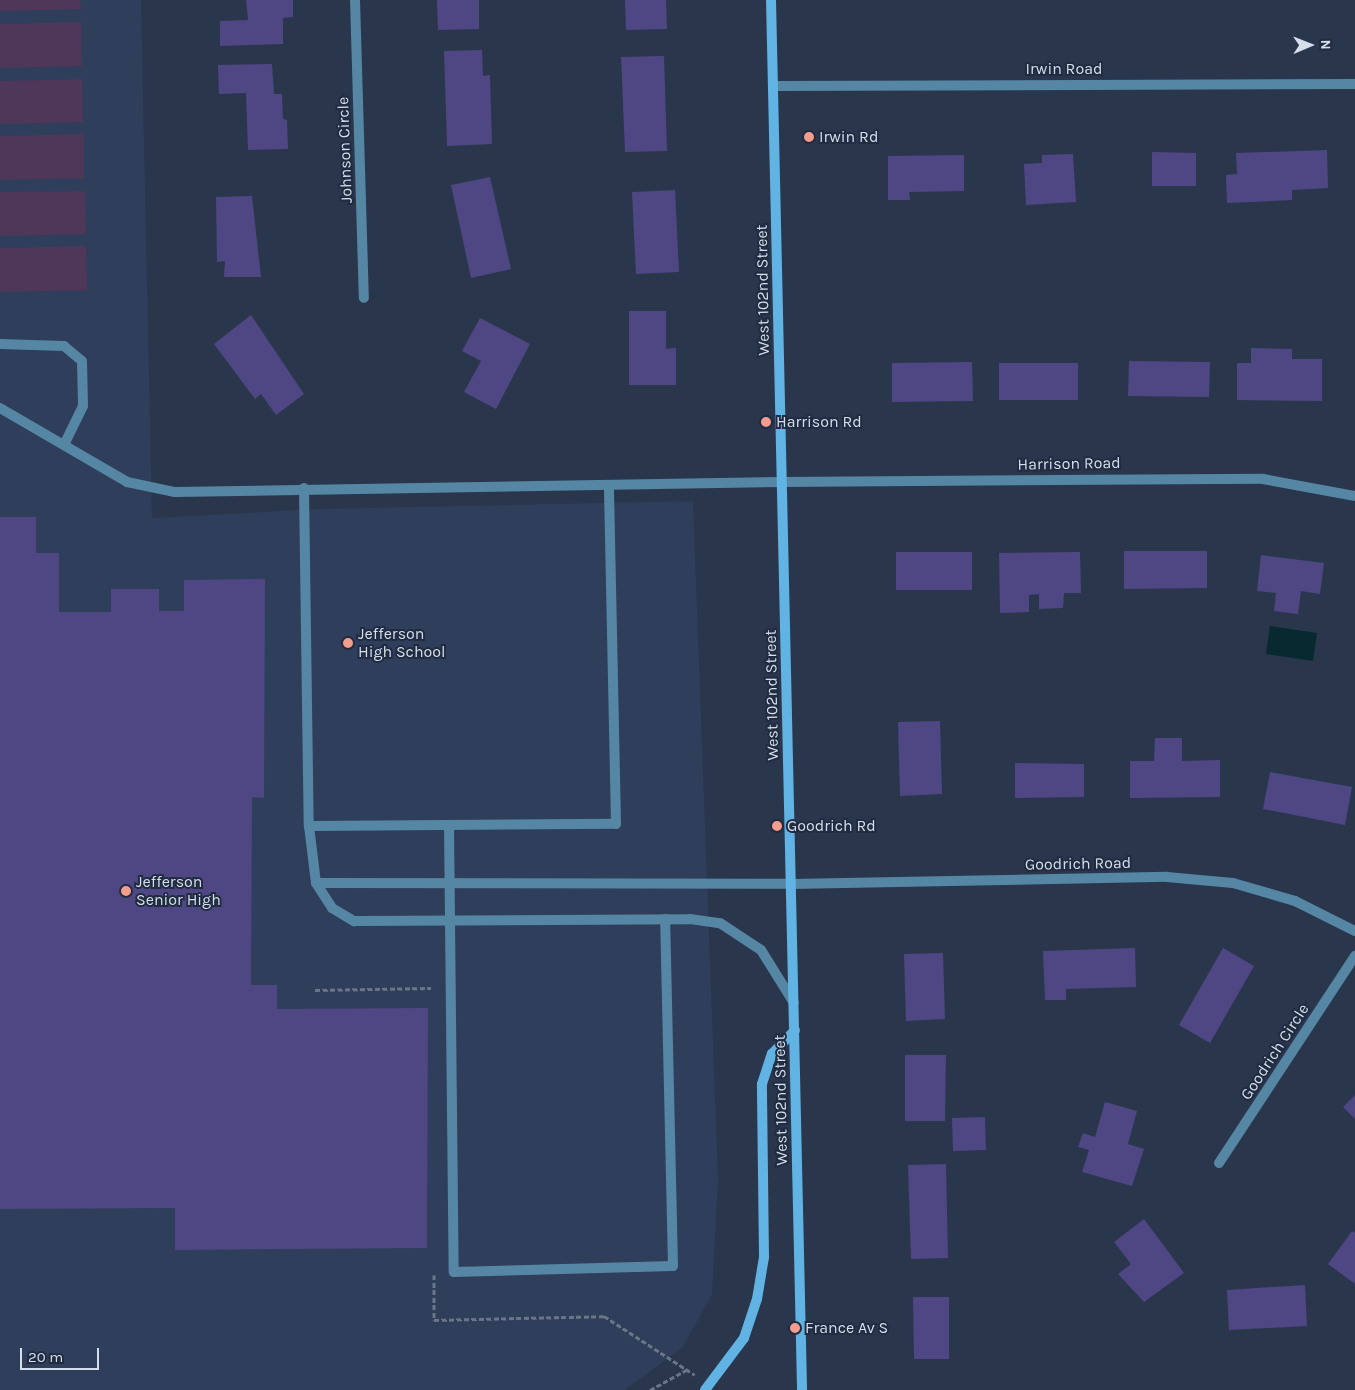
<!DOCTYPE html>
<html>
<head>
<meta charset="utf-8">
<style>
  body { margin:0 }
  #map { position:relative; width:1355px; height:1390px; overflow:hidden; background:#2a364c; font-family:Karla,sans-serif }
  div>[style] { position:absolute }
  .built>* { inset:0; background:#2f3e5a }
  .green>* { inset:0; background:#4f375a }
  .water>* { inset:0; background:#08292f }
  .building>* { inset:0; background:#4f4783 }
  .path>* { height:3px; margin-top:-1.5px; transform-origin:0; background:repeating-linear-gradient(90deg,#6a7588 0 5px,transparent 0 7.5px) }
  .lane>* { height:10px; margin:-5px; padding:0 5px; transform-origin:5px; border-radius:5px; background:#5586a4 }
  .street>* { height:10px; margin:-5px; padding:0 5px; transform-origin:5px; border-radius:5px; background:#5586a4 }
  .secondary>* { height:10px; margin:-5px; padding:0 5px; transform-origin:5px; border-radius:5px; background:#61b3e3 }
  .dots>* { width:14px; height:14px; translate:-50% -50%; box-sizing:border-box; border:2px solid #202c41; border-radius:50% }
  span { translate:-50% -50%; white-space:nowrap; text-align:center; line-height:1.15; -webkit-text-stroke:4px #202c41; paint-order:stroke }
  .street-label { font-size:16px; color:#d6deec }
  .poi-label { font-size:16px; color:#d6deec }
  .left { translate:0 -50%; text-align:left }
  .north { position:absolute; left:1285px; top:20px; width:50px; height:50px; -webkit-text-stroke:4px #202c41; paint-order:stroke; rotate:89deg; font-size:14px; font-weight:700; line-height:20px; text-align:center; color:#d6deec }
  .north::after { content:''; display:block; margin:auto; width:18px; height:22px; background:#d6deec; clip-path:polygon(50% 0,100% 100%,50% 72%,0 100%) }
  .scale { position:absolute; left:20px; top:1348px; width:79px; height:22px; box-sizing:border-box; border:2px solid #d6deec; border-top:0; padding-left:6px; font-size:15px; line-height:18px; white-space:nowrap; color:#d6deec; -webkit-text-stroke:4px #202c41; paint-order:stroke }
</style>
</head>
<body>
<div id="map">
  <div class="built">
    <div style="clip-path:polygon(0 0,141px 0,152px 518px,319px 509px,693px 501px,718px 1178px,712px 1294px,683px 1347px,625px 1390px,0 1390px)"></div>
  </div>
  <div class="green">
    <div style="clip-path:polygon(0 0,80px 0,81px 9px,0 11px)"></div>
    <div style="clip-path:polygon(81px 22px,82px 66px,0 68px,0 24px)"></div>
    <div style="clip-path:polygon(82px 79px,83px 122px,0 124px,0 81px)"></div>
    <div style="clip-path:polygon(84px 134px,84px 178px,0 180px,0 136px)"></div>
    <div style="clip-path:polygon(85px 191px,86px 234px,0 236px,0 192px)"></div>
    <div style="clip-path:polygon(86px 246px,87px 290px,0 292px,0 248px)"></div>
  </div>
  <div class="water">
    <div style="clip-path:polygon(1270px 626px,1317px 633px,1313px 661px,1266px 654px)"></div>
  </div>
  <div class="building">
    <div style="clip-path:polygon(246px 0,293px 0,293px 17px,283px 18px,283px 44px,220px 46px,220px 21px,248px 20px)"></div>
    <div style="clip-path:polygon(437px 0,479px 0,479px 29px,438px 30px)"></div>
    <div style="clip-path:polygon(625px 0,666px 0,667px 29px,626px 30px)"></div>
    <div style="clip-path:polygon(482px 50px,483px 76px,490px 75px,492px 144px,447px 146px,444px 51px)"></div>
    <div style="clip-path:polygon(664px 56px,667px 151px,625px 152px,621px 57px)"></div>
    <div style="clip-path:polygon(272px 64px,274px 94px,282px 94px,283px 119px,287px 120px,288px 149px,248px 150px,246px 93px,219px 94px,218px 65px)"></div>
    <div style="clip-path:polygon(1327px 150px,1328px 188px,1292px 190px,1292px 200px,1227px 203px,1226px 175px,1237px 174px,1236px 153px)"></div>
    <div style="clip-path:polygon(1152px 152px,1196px 153px,1196px 186px,1152px 186px)"></div>
    <div style="clip-path:polygon(1073px 154px,1076px 202px,1026px 205px,1024px 164px,1042px 163px,1042px 155px)"></div>
    <div style="clip-path:polygon(964px 155px,964px 191px,909px 192px,910px 200px,888px 200px,888px 156px)"></div>
    <div style="clip-path:polygon(490px 177px,511px 269px,471px 278px,451px 185px)"></div>
    <div style="clip-path:polygon(675px 190px,679px 272px,636px 274px,632px 192px)"></div>
    <div style="clip-path:polygon(252px 196px,261px 277px,224px 277px,225px 261px,217px 262px,216px 197px)"></div>
    <div style="clip-path:polygon(629px 311px,666px 311px,666px 349px,676px 348px,676px 385px,629px 385px)"></div>
    <div style="clip-path:polygon(251px 315px,304px 394px,276px 415px,261px 394px,255px 399px,214px 344px)"></div>
    <div style="clip-path:polygon(480px 318px,530px 344px,496px 409px,464px 392px,481px 361px,462px 351px)"></div>
    <div style="clip-path:polygon(1251px 348px,1292px 349px,1292px 359px,1322px 359px,1322px 401px,1237px 400px,1237px 363px,1251px 363px)"></div>
    <div style="clip-path:polygon(1129px 361px,1210px 362px,1209px 397px,1128px 396px)"></div>
    <div style="clip-path:polygon(972px 362px,973px 401px,892px 402px,892px 363px)"></div>
    <div style="clip-path:polygon(999px 363px,1078px 363px,1078px 400px,999px 400px)"></div>
    <div style="clip-path:polygon(0 517px,36px 517px,36px 553px,59px 553px,59px 612px,111px 612px,111px 589px,159px 589px,159px 611px,184px 611px,184px 580px,265px 579px,264px 798px,252px 797px,251px 985px,277px 985px,277px 1009px,428px 1008px,427px 1248px,175px 1250px,175px 1208px,0 1209px)"></div>
    <div style="clip-path:polygon(1124px 551px,1207px 551px,1207px 588px,1124px 589px)"></div>
    <div style="clip-path:polygon(896px 552px,972px 552px,972px 590px,896px 590px)"></div>
    <div style="clip-path:polygon(1080px 552px,1081px 593px,1064px 593px,1063px 608px,1039px 609px,1039px 594px,1029px 595px,1029px 612px,1000px 613px,999px 553px)"></div>
    <div style="clip-path:polygon(1261px 555px,1324px 563px,1320px 594px,1301px 591px,1298px 614px,1274px 611px,1276px 593px,1257px 591px)"></div>
    <div style="clip-path:polygon(940px 721px,942px 794px,900px 796px,898px 722px)"></div>
    <div style="clip-path:polygon(1155px 738px,1182px 738px,1182px 761px,1220px 760px,1220px 797px,1130px 798px,1130px 761px,1154px 761px)"></div>
    <div style="clip-path:polygon(1015px 763px,1084px 764px,1084px 797px,1015px 798px)"></div>
    <div style="clip-path:polygon(1270px 772px,1352px 787px,1345px 825px,1263px 809px)"></div>
    <div style="clip-path:polygon(1135px 948px,1136px 987px,1066px 989px,1066px 1000px,1045px 1000px,1043px 951px)"></div>
    <div style="clip-path:polygon(1223px 948px,1254px 966px,1210px 1043px,1179px 1025px)"></div>
    <div style="clip-path:polygon(943px 953px,945px 1019px,906px 1021px,904px 954px)"></div>
    <div style="clip-path:polygon(905px 1055px,946px 1055px,945px 1121px,905px 1121px)"></div>
    <div style="clip-path:polygon(1355px 1095px,1355px 1119px,1343px 1107px)"></div>
    <div style="clip-path:polygon(1105px 1102px,1137px 1111px,1128px 1144px,1144px 1149px,1132px 1186px,1082px 1172px,1089px 1150px,1078px 1147px,1083px 1133px,1095px 1137px)"></div>
    <div style="clip-path:polygon(985px 1117px,986px 1150px,953px 1151px,952px 1118px)"></div>
    <div style="clip-path:polygon(946px 1164px,948px 1258px,911px 1259px,908px 1165px)"></div>
    <div style="clip-path:polygon(1144px 1219px,1184px 1273px,1144px 1302px,1118px 1274px,1131px 1264px,1114px 1242px)"></div>
    <div style="clip-path:polygon(1352px 1231px,1355px 1233px,1355px 1284px,1328px 1264px)"></div>
    <div style="clip-path:polygon(1305px 1285px,1307px 1326px,1229px 1330px,1227px 1290px)"></div>
    <div style="clip-path:polygon(913px 1297px,949px 1297px,949px 1359px,914px 1359px)"></div>
  </div>
  <div class="path">
    <div style="left:315px;top:990px;width:116px;rotate:-1deg"></div>
    <div style="left:434px;top:1275px;width:45px;rotate:90deg"></div>
    <div style="left:434px;top:1320px;width:170px;rotate:-1.3deg"></div>
    <div style="left:604px;top:1316px;width:108px;rotate:33deg"></div>
    <div style="left:650px;top:1390px;width:43px;rotate:-28.9deg"></div>
  </div>
  <div class="lane">
    <div style="left:0;top:344px;width:64px;rotate:1.8deg"></div>
    <div style="left:64px;top:346px;width:23px;rotate:40deg"></div>
    <div style="left:82px;top:361px;width:45px;rotate:88.7deg"></div>
    <div style="left:83px;top:406px;width:43px;rotate:116deg"></div>
    <div style="left:0;top:408px;width:147px;rotate:30.2deg"></div>
    <div style="left:127px;top:482px;width:49px;rotate:11.8deg"></div>
    <div style="left:175px;top:492px;width:607px;rotate:-0.94deg"></div>
    <div style="left:304px;top:488px;width:338px;rotate:89.2deg"></div>
    <div style="left:309px;top:826px;width:57px;rotate:83deg"></div>
    <div style="left:316px;top:883px;width:30px;rotate:57deg"></div>
    <div style="left:332px;top:908px;width:26px;rotate:31deg"></div>
    <div style="left:354px;top:921px;width:336px;rotate:-0.3deg"></div>
    <div style="left:690px;top:919px;width:30px;rotate:8deg"></div>
    <div style="left:720px;top:923px;width:49px;rotate:33.4deg"></div>
    <div style="left:761px;top:950px;width:62px;rotate:58.1deg"></div>
    <div style="left:449px;top:825px;width:447px;rotate:89.4deg"></div>
    <div style="left:454px;top:1272px;width:219px;rotate:-1.6deg"></div>
    <div style="left:673px;top:1266px;width:347px;rotate:-91.3deg"></div>
    <div style="left:309px;top:826px;width:307px;rotate:-0.4deg"></div>
    <div style="left:616px;top:824px;width:339px;rotate:-91.2deg"></div>
    <div style="left:316px;top:883px;width:475px;rotate:0.1deg"></div>
  </div>
  <div class="street">
    <div style="left:355px;top:0;width:298px;rotate:88.3deg"></div>
    <div style="left:774px;top:86px;width:581px;rotate:-0.2deg"></div>
    <div style="left:782px;top:482px;width:481px;rotate:-0.4deg"></div>
    <div style="left:1263px;top:479px;width:94px;rotate:10.5deg"></div>
    <div style="left:791px;top:884px;width:376px;rotate:-1.1deg"></div>
    <div style="left:1167px;top:877px;width:66px;rotate:5.2deg"></div>
    <div style="left:1233px;top:883px;width:65px;rotate:16.2deg"></div>
    <div style="left:1295px;top:901px;width:67px;rotate:26.6deg"></div>
    <div style="left:1219px;top:1163px;width:248px;rotate:-56.7deg"></div>
  </div>
  <div class="secondary">
    <div style="left:771px;top:0;width:1390px;rotate:88.72deg"></div>
    <div style="left:705px;top:1390px;width:65px;rotate:-53.1deg"></div>
    <div style="left:744px;top:1338px;width:41px;rotate:-71.6deg"></div>
    <div style="left:757px;top:1299px;width:43px;rotate:-80.5deg"></div>
    <div style="left:764px;top:1257px;width:173px;rotate:-90.7deg"></div>
    <div style="left:762px;top:1084px;width:32px;rotate:-72deg"></div>
    <div style="left:772px;top:1054px;width:33px;rotate:-46deg"></div>
  </div>
  <div class="dots">
    <div style="left:809px;top:137px;background:#f49d8c"></div>
    <div style="left:766px;top:422px;background:#f49d8c"></div>
    <div style="left:348px;top:643px;background:#f49d8c"></div>
    <div style="left:777px;top:826px;background:#f49d8c"></div>
    <div style="left:126px;top:891px;background:#f49d8c"></div>
    <div style="left:795px;top:1328px;background:#f49d8c"></div>
  </div>
  <div class="street-label">
    <span style="left:1064px;top:69px">Irwin Road</span>
    <span style="left:345px;top:150px;rotate:-92deg">Johnson Circle</span>
    <span style="left:763px;top:290px;rotate:-91deg">West 102nd Street</span>
    <span style="left:1069px;top:464px;rotate:-1deg">Harrison Road</span>
    <span style="left:772px;top:695px;rotate:-91deg">West 102nd Street</span>
    <span style="left:1078px;top:864px;rotate:-1deg">Goodrich Road</span>
    <span style="left:1275px;top:1052px;rotate:-57deg">Goodrich Circle</span>
    <span style="left:781px;top:1100px;rotate:-91deg">West 102nd Street</span>
  </div>
  <div class="poi-label">
    <span class="left" style="left:819px;top:137px">Irwin Rd</span>
    <span class="left" style="left:776px;top:422px">Harrison Rd</span>
    <span class="left" style="left:358px;top:643px">Jefferson<br>High School</span>
    <span class="left" style="left:787px;top:826px">Goodrich Rd</span>
    <span class="left" style="left:136px;top:891px">Jefferson<br>Senior High</span>
    <span class="left" style="left:805px;top:1328px">France Av S</span>
  </div>
  <div class="north">N</div>
  <div class="scale">20 m</div>
</div>
</body>
</html>
